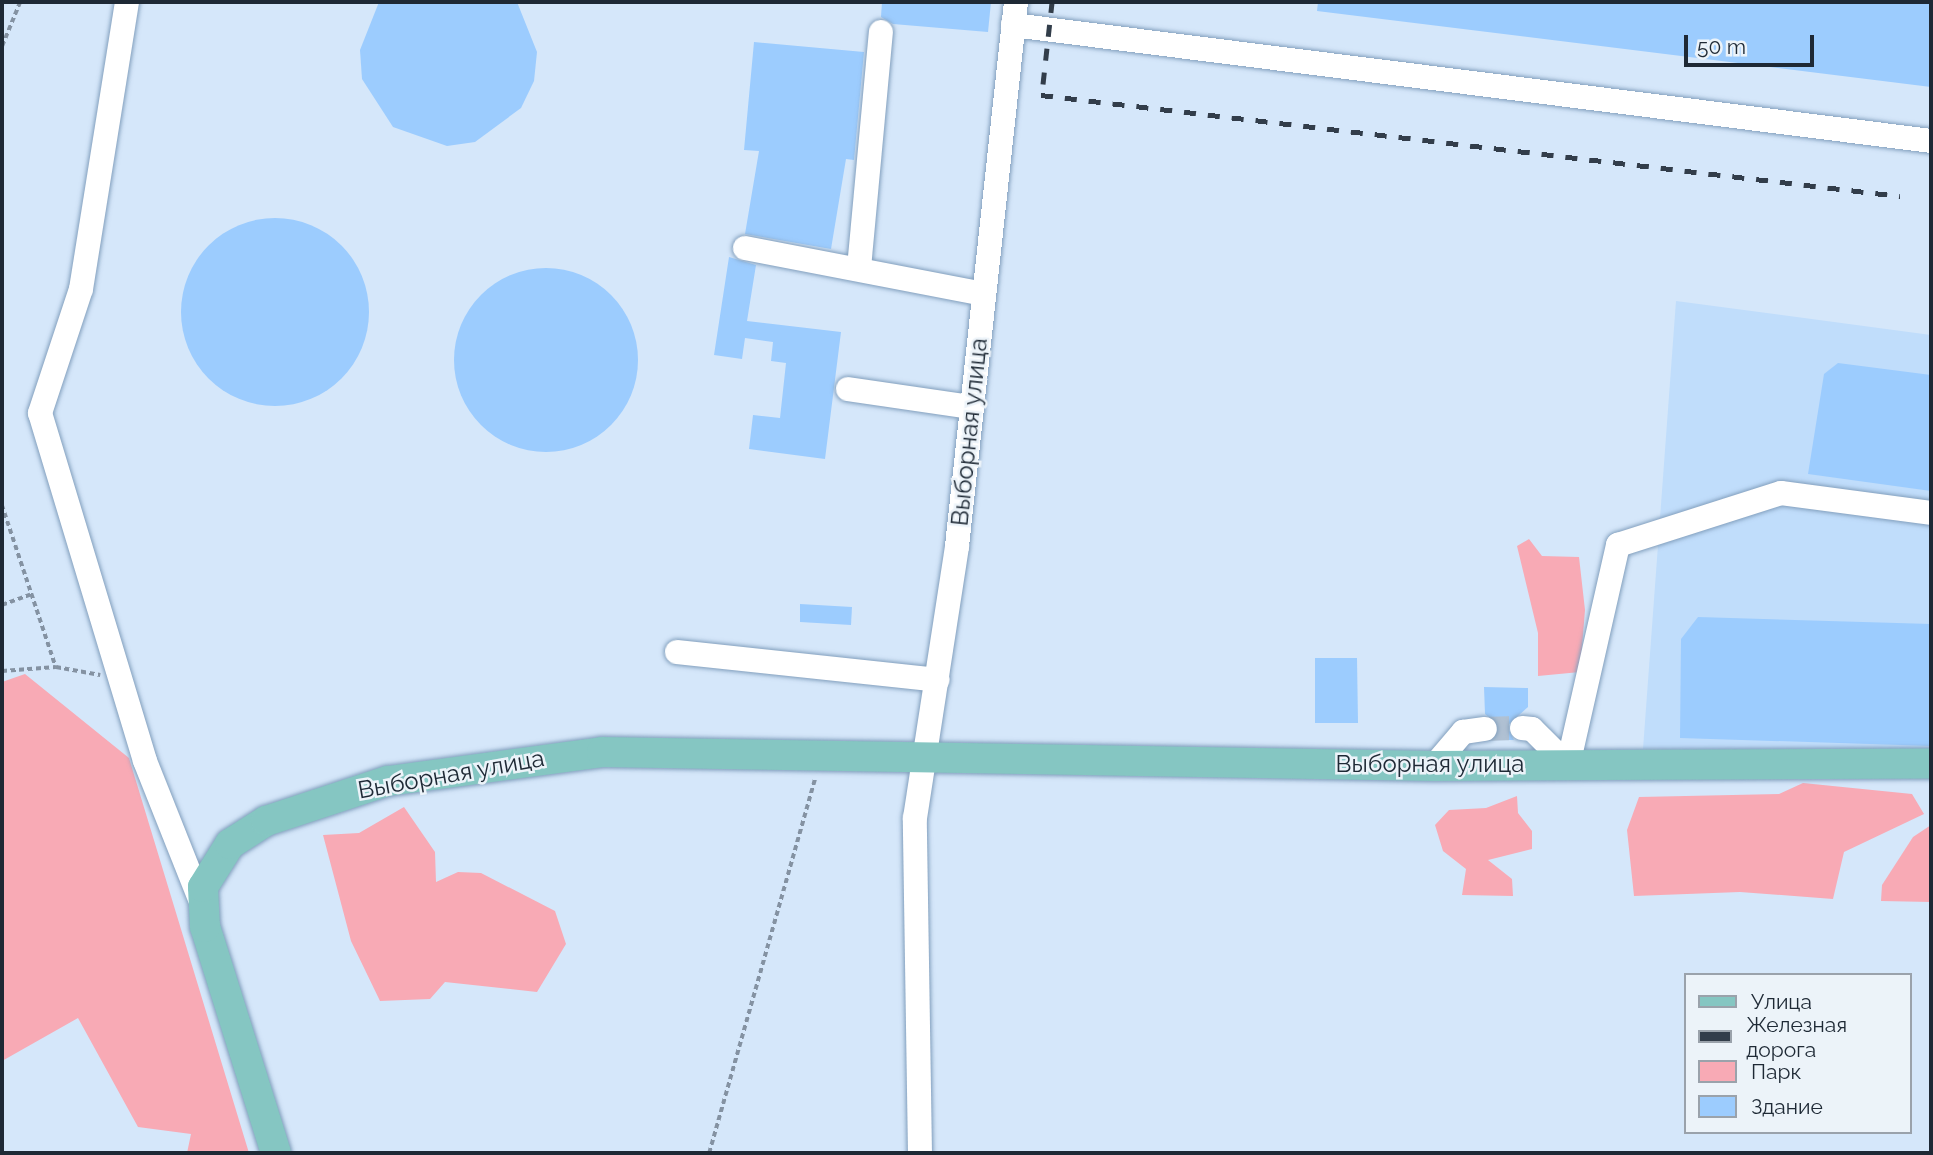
<!DOCTYPE html>
<html>
<head>
<meta charset="utf-8">
<style>
  body { margin:0 }
  #map { position:relative; width:1933px; height:1155px; overflow:hidden; background:#d5e7fa; font-family:Raleway,sans-serif }
  div>[style] { position:absolute }
  .built>* { inset:0; background:#c0ddfb }
  .green>* { inset:0; background:#f8aab5 }
  .building>* { inset:0; background:#9cccfe }
  .round { border-radius:50% }
  .minor-tunnel>* { height:24px; margin-top:-12px; transform-origin:0; background:repeating-linear-gradient(90deg,#b0c1d3 0 24px,transparent 0 36px) }
  .path>* { height:3.5px; margin-top:-1.75px; transform-origin:0; background:repeating-linear-gradient(90deg,#8492a2 0 5px,transparent 0 8.5px) }
  .roads { filter:drop-shadow(0 0 2px #829fbd) drop-shadow(0 0 2px #829fbd) }
  .minor>* { height:24px; margin:-12px; padding:0 12px; transform-origin:12px; border-radius:12px; background:#fff }
  .major>* { height:30px; margin:-15px; padding:0 15px; transform-origin:15px; border-radius:15px; background:#85c6c2 }
  .rail>* { height:5px; margin-top:-2.5px; transform-origin:0; background:repeating-linear-gradient(90deg,#323d4a 0 12px,transparent 0 24px) }
  span { translate:-50% -50%; white-space:nowrap; text-align:center; line-height:1.15; -webkit-text-stroke:5px #ecf3f9; paint-order:stroke }
  .street-label { font-size:24px; color:#1e2935 }
  .frame { position:absolute; inset:0; border:4px solid #1e2935; pointer-events:none }
  .legend { position:absolute; left:1684px; top:973px; width:228px; height:161px; box-sizing:border-box; background:#ecf3f9; border:2px solid #9aa2ab; margin:0; padding:9px 12px; list-style:none; font-size:21px; color:#1e2935 }
  .legend li { display:flex; align-items:center; gap:14px; height:35px }
  .legend b { width:35px; border:2px solid #9aa2ab }
  .scale { position:absolute; left:1684px; top:35px; width:130px; height:32px; box-sizing:border-box; border:4px solid #1e2935; border-top:0; padding-left:9px; font-size:21px; line-height:24px; white-space:nowrap; color:#1e2935; -webkit-text-stroke:5px #ecf3f9; paint-order:stroke }
</style>
</head>
<body>
<div id="map">
  <div class="built">
    <div style="clip-path:polygon(1676px 301px,1931px 335px,1931px 756px,1643px 749px)"></div>
  </div>
  <div class="green">
    <div style="clip-path:polygon(1529px 539px,1542px 556px,1579px 557px,1585px 610px,1580px 672px,1538px 676px,1538px 633px,1517px 546px)"></div>
    <div style="clip-path:polygon(25px 674px,129px 758px,249px 1153px,187px 1153px,191px 1134px,138px 1127px,78px 1018px,2px 1061px,2px 682px)"></div>
    <div style="clip-path:polygon(1803px 783px,1912px 794px,1924px 814px,1844px 852px,1833px 899px,1740px 892px,1634px 896px,1627px 830px,1639px 797px,1779px 794px)"></div>
    <div style="clip-path:polygon(1517px 796px,1518px 813px,1532px 831px,1532px 849px,1488px 860px,1512px 879px,1513px 896px,1462px 895px,1466px 869px,1443px 851px,1435px 825px,1449px 810px,1486px 808px)"></div>
    <div style="clip-path:polygon(404px 807px,435px 852px,436px 882px,458px 872px,481px 873px,555px 911px,566px 944px,537px 992px,445px 982px,430px 999px,380px 1001px,351px 941px,323px 835px,359px 833px)"></div>
    <div style="clip-path:polygon(1931px 825px,1931px 902px,1881px 901px,1882px 885px,1913px 837px)"></div>
  </div>
  <div class="building">
    <div style="clip-path:polygon(379px 2px,517px 2px,537px 52px,534px 81px,521px 108px,475px 142px,447px 146px,393px 127px,362px 79px,360px 50px)"></div>
    <div style="clip-path:polygon(882px 2px,991px 2px,988px 32px,893px 24px,881px 17px)"></div>
    <div style="clip-path:polygon(1318px 2px,1931px 2px,1931px 87px,1317px 11px)"></div>
    <div style="clip-path:polygon(754px 42px,864px 52px,854px 160px,846px 159px,831px 249px,745px 234px,759px 151px,744px 150px)"></div>
    <div class="round" style="left:181px;top:218px;width:188px;height:188px"></div>
    <div style="clip-path:polygon(729px 257px,756px 265px,747px 321px,841px 332px,825px 459px,749px 449px,753px 415px,780px 418px,786px 363px,771px 361px,773px 342px,745px 338px,742px 359px,714px 355px)"></div>
    <div class="round" style="left:454px;top:268px;width:184px;height:184px"></div>
    <div style="clip-path:polygon(1838px 363px,1931px 375px,1931px 491px,1808px 474px,1824px 374px)"></div>
    <div style="clip-path:polygon(800px 604px,852px 607px,851px 625px,800px 622px)"></div>
    <div style="clip-path:polygon(1698px 617px,1931px 624px,1931px 746px,1680px 738px,1681px 639px)"></div>
    <div style="clip-path:polygon(1315px 658px,1357px 658px,1358px 723px,1315px 723px)"></div>
    <div style="clip-path:polygon(1484px 687px,1528px 688px,1528px 707px,1507px 726px,1514px 740px,1495px 740px,1500px 726px,1485px 714px)"></div>
  </div>
  <div class="minor-tunnel">
    <div style="left:1485px;top:729px;width:37px;rotate:-2deg"></div>
  </div>
  <div class="path">
    <div style="left:2px;top:46px;width:48px;rotate:-67.8deg"></div>
    <div style="left:2px;top:505px;width:171px;rotate:71.6deg"></div>
    <div style="left:2px;top:605px;width:30px;rotate:-20deg"></div>
    <div style="left:2px;top:671px;width:54px;rotate:-4.2deg"></div>
    <div style="left:56px;top:667px;width:45px;rotate:10.3deg"></div>
    <div style="left:709px;top:1153px;width:390px;rotate:-74.2deg"></div>
  </div>
  <div class="roads">
    <div class="minor">
      <div style="left:127px;top:2px;width:291px;rotate:99.1deg"></div>
      <div style="left:81px;top:289px;width:131px;rotate:108.3deg"></div>
      <div style="left:40px;top:413px;width:363px;rotate:73.2deg"></div>
      <div style="left:145px;top:761px;width:149px;rotate:68.3deg"></div>
      <div style="left:1013px;top:25px;width:925px;rotate:7.2deg"></div>
      <div style="left:745px;top:248px;width:243px;rotate:10.9deg"></div>
      <div style="left:859px;top:268px;width:237px;rotate:-84.7deg"></div>
      <div style="left:848px;top:389px;width:125px;rotate:8.3deg"></div>
      <div style="left:677px;top:652px;width:262px;rotate:6.1deg"></div>
      <div style="left:1522px;top:728px;width:10px;rotate:6deg"></div>
      <div style="left:1532px;top:729px;width:51px;rotate:45deg"></div>
      <div style="left:1568px;top:765px;width:226px;rotate:-77.2deg"></div>
      <div style="left:1618px;top:545px;width:171px;rotate:-17.7deg"></div>
      <div style="left:1781px;top:493px;width:151px;rotate:7.6deg"></div>
      <div style="left:1434px;top:766px;width:45px;rotate:-49.5deg"></div>
      <div style="left:1463px;top:732px;width:22px;rotate:-8deg"></div>
      <div style="left:920px;top:1153px;width:335px;rotate:-90.9deg"></div>
      <div style="left:915px;top:818px;width:275px;rotate:-81.2deg"></div>
      <div style="left:957px;top:546px;width:547px;rotate:-83.81deg"></div>
    </div>
    <div class="major">
      <div style="left:276px;top:1153px;width:237px;rotate:-107.4deg"></div>
      <div style="left:205px;top:927px;width:40px;rotate:-92.9deg"></div>
      <div style="left:203px;top:887px;width:51px;rotate:-57.9deg"></div>
      <div style="left:230px;top:844px;width:43px;rotate:-32.6deg"></div>
      <div style="left:266px;top:821px;width:128px;rotate:-18.2deg"></div>
      <div style="left:388px;top:781px;width:216px;rotate:-7.7deg"></div>
      <div style="left:602px;top:752px;width:832px;rotate:0.96deg"></div>
      <div style="left:1434px;top:766px;width:497px;rotate:-0.3deg"></div>
    </div>
  </div>
  <div class="rail">
    <div style="left:1043px;top:84px;width:82px;rotate:-83.7deg"></div>
    <div style="left:1041px;top:95px;width:865px;rotate:6.71deg"></div>
  </div>
  <div class="street-label">
    <span style="left:969px;top:432px;rotate:-84deg">Выборная улица</span>
    <span style="left:1430px;top:764px">Выборная улица</span>
    <span style="left:451px;top:774px;rotate:-10deg">Выборная улица</span>
  </div>
  <div class="frame"></div>
  <ul class="legend">
  <li><b style="height:9px;background:#85c6c2"></b>Улица</li>
  <li><b style="height:9px;background:#323d4a"></b>Железная дорога</li>
  <li><b style="height:19px;background:#f8aab5"></b>Парк</li>
  <li><b style="height:19px;background:#9cccfe"></b>Здание</li>
  </ul>
  <div class="scale">50 m</div>
</div>
</body>
</html>
